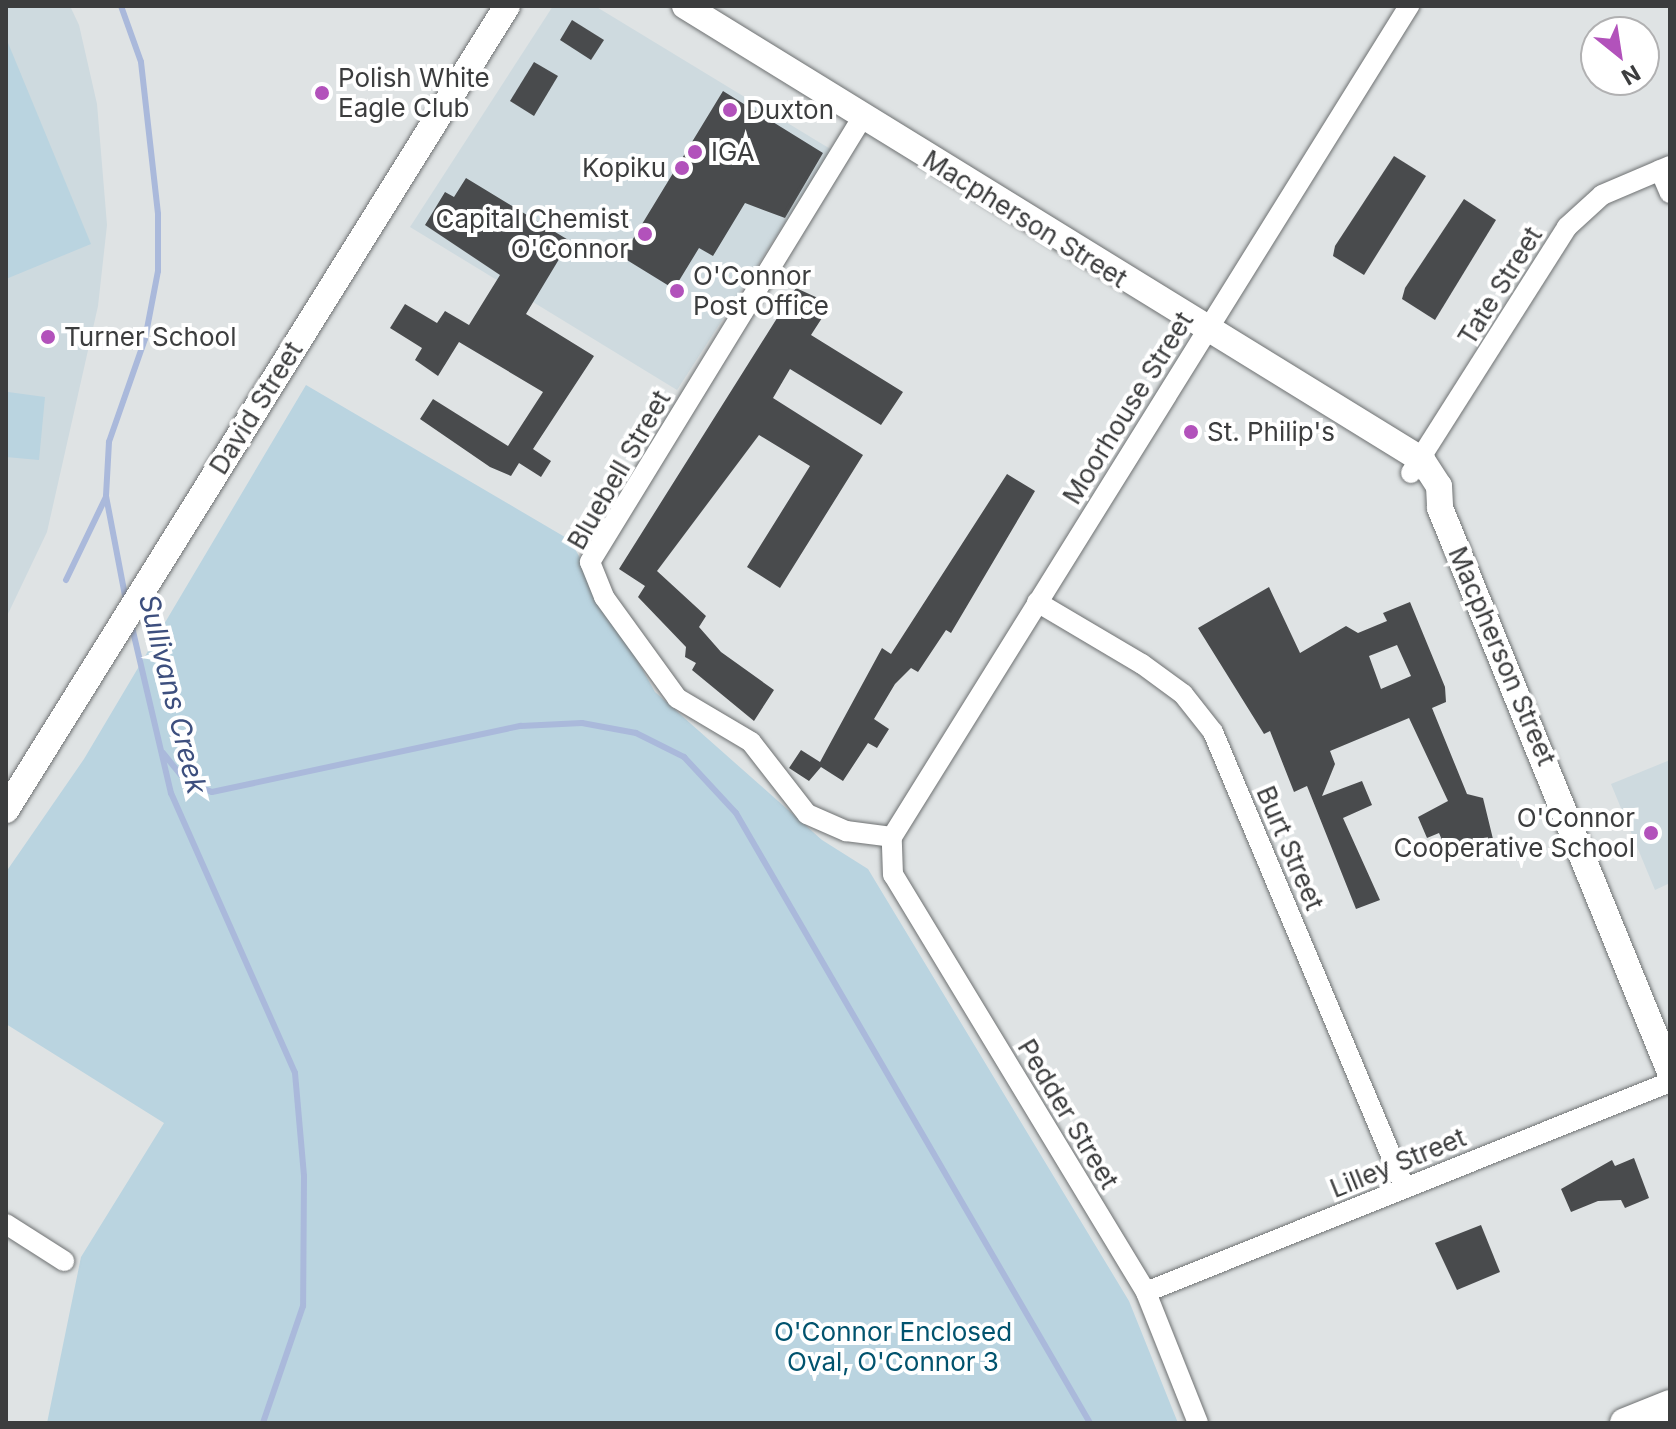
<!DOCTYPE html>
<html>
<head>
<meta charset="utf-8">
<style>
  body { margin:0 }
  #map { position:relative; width:1676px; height:1429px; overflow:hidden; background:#dfe3e4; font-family:Inter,sans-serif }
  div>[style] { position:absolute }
  .built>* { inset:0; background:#cedadf }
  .green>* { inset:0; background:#bad4e0 }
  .stream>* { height:6px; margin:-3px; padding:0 3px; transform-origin:3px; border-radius:3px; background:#aab9db }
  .building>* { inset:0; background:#494b4d }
  .roads { filter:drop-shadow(0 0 2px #6e7172) drop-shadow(0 0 2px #6e7172) }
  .minor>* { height:20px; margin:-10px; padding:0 10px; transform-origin:10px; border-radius:10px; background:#fff }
  .tertiary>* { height:26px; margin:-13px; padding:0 13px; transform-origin:13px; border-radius:13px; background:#fff }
  .secondary>* { height:30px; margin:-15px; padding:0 15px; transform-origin:15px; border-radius:15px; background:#fff }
  .dots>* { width:22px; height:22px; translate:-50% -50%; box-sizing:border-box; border:4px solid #fff; border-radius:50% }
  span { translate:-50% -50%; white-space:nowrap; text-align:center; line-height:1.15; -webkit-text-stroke:8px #fff; paint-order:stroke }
  .poi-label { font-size:26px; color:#3c3d3e }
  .left { translate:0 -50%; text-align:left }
  .right { translate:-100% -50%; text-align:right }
  .street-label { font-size:26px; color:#3c3d3e }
  .park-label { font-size:26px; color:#01536e }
  .water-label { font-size:28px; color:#3d4f7e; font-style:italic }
  .frame { position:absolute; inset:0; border:8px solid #3c3d3e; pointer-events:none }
  .north { position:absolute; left:1580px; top:16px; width:80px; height:80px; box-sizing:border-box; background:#fff; border:2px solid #b1b1b2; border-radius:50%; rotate:150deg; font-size:22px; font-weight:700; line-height:32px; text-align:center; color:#3c3d3e }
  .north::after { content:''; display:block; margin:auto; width:28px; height:36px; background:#b252bb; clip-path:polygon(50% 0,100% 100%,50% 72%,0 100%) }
</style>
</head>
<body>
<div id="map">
  <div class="built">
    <div style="clip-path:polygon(6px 6px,70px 6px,79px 25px,97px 104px,107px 225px,98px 306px,47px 532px,6px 618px)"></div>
    <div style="clip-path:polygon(553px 6px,595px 6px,832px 150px,677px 390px,410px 227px)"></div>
    <div style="clip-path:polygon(1670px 760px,1670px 883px,1655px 890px,1611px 784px)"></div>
  </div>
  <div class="green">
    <div style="clip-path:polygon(6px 38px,91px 244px,6px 279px)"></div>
    <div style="clip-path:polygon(306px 385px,570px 540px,655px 692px,822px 840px,868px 869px,1129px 1301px,1178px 1423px,47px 1423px,81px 1257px,164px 1123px,6px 1024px,6px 872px,84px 759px)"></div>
    <div style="clip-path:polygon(8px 392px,45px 397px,39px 460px,6px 457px)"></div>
  </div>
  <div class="stream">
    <div style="left:121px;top:6px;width:59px;rotate:70.3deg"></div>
    <div style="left:141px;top:62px;width:153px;rotate:83.6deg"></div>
    <div style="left:158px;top:214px;width:57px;rotate:90deg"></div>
    <div style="left:158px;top:271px;width:69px;rotate:100.8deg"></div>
    <div style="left:145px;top:339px;width:109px;rotate:109.3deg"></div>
    <div style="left:109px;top:442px;width:54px;rotate:93.2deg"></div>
    <div style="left:106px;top:496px;width:107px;rotate:79.2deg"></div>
    <div style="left:66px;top:580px;width:92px;rotate:-64.3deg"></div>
    <div style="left:132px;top:627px;width:171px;rotate:76.8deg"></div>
    <div style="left:171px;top:793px;width:306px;rotate:66.1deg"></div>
    <div style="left:295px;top:1073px;width:103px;rotate:85deg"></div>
    <div style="left:304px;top:1176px;width:130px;rotate:90.4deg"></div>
    <div style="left:303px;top:1306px;width:124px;rotate:108.9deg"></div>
    <div style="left:163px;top:753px;width:36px;rotate:51deg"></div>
    <div style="left:186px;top:781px;width:28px;rotate:23deg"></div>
    <div style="left:212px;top:792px;width:316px;rotate:-12.1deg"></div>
    <div style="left:521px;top:726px;width:61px;rotate:-2.8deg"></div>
    <div style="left:582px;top:723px;width:55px;rotate:10.5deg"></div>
    <div style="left:636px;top:733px;width:54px;rotate:26.6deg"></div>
    <div style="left:684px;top:757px;width:76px;rotate:47.1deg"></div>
    <div style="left:736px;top:813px;width:705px;rotate:59.87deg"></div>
  </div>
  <div class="building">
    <div style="clip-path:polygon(572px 20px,604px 40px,591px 60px,560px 40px)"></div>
    <div style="clip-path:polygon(534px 62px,558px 76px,534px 116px,510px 101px)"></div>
    <div style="clip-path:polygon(723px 91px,823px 153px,785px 218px,745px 203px,713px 256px,699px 248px,674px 289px,622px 257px)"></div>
    <div style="clip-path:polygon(1394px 156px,1426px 176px,1364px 275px,1333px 256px,1335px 246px)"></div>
    <div style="clip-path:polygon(466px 178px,570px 241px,526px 314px,594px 356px,533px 449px,551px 461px,541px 477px,519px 463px,511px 476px,490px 467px,420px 419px,433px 399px,508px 446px,543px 392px,459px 342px,438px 376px,415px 360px,422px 348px,390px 328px,405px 304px,437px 323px,445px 311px,469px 325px,500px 275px,425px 225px,445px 192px,454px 197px)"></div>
    <div style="clip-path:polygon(1464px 199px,1496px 220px,1435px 320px,1402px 299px,1405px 288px)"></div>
    <div style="clip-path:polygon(796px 288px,831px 304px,811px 335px,903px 392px,881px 425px,790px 369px,773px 398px,863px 455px,780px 588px,747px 567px,810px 466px,759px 435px,657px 571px,706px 616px,699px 627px,721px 652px,774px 690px,754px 721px,692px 670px,696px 663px,685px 657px,686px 647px,638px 597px,645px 586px,619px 569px)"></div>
    <div style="clip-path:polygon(1007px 474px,1035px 491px,951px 633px,946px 630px,918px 672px,911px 668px,895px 684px,874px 719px,889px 729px,877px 748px,868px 743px,843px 781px,821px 767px,809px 781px,789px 768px,801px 750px,820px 762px,882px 648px,891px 654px)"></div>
    <div style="clip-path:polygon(evenodd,1269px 587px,1300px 653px,1346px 626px,1358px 633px,1387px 621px,1383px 613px,1410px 602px,1445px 687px,1446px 702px,1432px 708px,1467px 794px,1483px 798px,1493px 839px,1447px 852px,1439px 833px,1427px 838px,1418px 817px,1448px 801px,1409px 718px,1330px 751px,1335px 764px,1322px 796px,1362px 781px,1372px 805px,1343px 818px,1380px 900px,1356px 909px,1307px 786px,1294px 792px,1270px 731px,1264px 734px,1198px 628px,1269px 587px,1397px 645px,1411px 676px,1381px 689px,1369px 656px,1397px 645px)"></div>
    <div style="clip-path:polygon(1634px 1158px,1649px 1198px,1625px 1208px,1621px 1200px,1598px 1201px,1571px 1212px,1561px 1189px,1612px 1160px,1615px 1166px)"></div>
    <div style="clip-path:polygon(1481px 1225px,1500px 1272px,1457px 1290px,1435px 1243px)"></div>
  </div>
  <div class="roads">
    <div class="minor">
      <div style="left:862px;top:118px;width:521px;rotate:121.49deg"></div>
      <div style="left:590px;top:562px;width:38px;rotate:68deg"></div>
      <div style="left:604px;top:597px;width:125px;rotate:54.1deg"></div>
      <div style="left:677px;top:698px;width:86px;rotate:30.7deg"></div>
      <div style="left:751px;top:742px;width:91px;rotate:52.1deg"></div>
      <div style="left:807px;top:814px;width:43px;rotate:23.6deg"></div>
      <div style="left:846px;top:831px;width:46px;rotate:7.4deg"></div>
      <div style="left:1660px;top:170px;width:25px;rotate:67deg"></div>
      <div style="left:1411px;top:473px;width:291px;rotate:-57.6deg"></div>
      <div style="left:1567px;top:227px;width:47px;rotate:-42.4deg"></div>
      <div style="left:1602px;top:195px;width:74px;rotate:-23.1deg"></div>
      <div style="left:1037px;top:602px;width:122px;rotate:30.6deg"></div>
      <div style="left:1142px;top:664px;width:51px;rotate:36.2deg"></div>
      <div style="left:1183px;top:694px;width:48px;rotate:51.7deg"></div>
      <div style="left:1213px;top:732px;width:495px;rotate:67.2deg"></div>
      <div style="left:6px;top:1224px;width:69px;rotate:32.5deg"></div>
      <div style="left:1146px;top:1292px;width:565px;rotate:-21.84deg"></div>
      <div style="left:1198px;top:1423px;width:141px;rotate:-111.7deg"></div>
      <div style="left:1146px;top:1292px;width:488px;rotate:-121.2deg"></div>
      <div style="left:893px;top:875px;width:38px;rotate:-92deg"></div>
      <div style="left:892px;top:837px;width:979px;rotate:-58.11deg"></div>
    </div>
    <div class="tertiary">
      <div style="left:685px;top:6px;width:866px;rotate:31.63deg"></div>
      <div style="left:1422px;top:460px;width:31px;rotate:57deg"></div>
      <div style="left:1439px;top:486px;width:22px;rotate:87deg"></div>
      <div style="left:1440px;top:508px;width:609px;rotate:67.81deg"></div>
      <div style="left:6px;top:810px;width:947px;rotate:-58.07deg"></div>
    </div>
    <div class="secondary">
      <div style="left:1625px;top:1423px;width:48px;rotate:-21.8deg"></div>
    </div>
  </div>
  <div class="dots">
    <div style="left:322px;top:93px;background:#b252bb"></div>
    <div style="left:730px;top:110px;background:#b252bb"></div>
    <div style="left:695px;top:152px;background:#b252bb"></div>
    <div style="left:682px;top:168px;background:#b252bb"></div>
    <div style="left:645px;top:234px;background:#b252bb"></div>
    <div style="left:677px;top:291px;background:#b252bb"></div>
    <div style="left:48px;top:337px;background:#b252bb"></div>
    <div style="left:1191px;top:432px;background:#b252bb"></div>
    <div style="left:1651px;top:833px;background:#b252bb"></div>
  </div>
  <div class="poi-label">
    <span class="left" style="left:338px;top:93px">Polish White<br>Eagle Club</span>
    <span class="left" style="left:746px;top:110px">Duxton</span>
    <span class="left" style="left:711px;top:152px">IGA</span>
    <span class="right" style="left:666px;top:168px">Kopiku</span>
    <span class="right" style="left:629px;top:234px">Capital Chemist<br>O'Connor</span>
    <span class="left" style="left:693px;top:291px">O'Connor<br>Post Office</span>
    <span class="left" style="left:64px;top:337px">Turner School</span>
    <span class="left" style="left:1207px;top:432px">St. Philip's</span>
    <span class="right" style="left:1635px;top:833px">O'Connor<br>Cooperative School</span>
  </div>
  <div class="street-label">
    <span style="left:1025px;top:219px;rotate:32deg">Macpherson Street</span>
    <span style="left:1500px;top:286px;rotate:-58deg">Tate Street</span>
    <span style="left:256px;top:408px;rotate:-58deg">David Street</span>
    <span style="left:1128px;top:408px;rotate:-58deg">Moorhouse Street</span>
    <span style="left:619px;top:470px;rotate:-60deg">Bluebell Street</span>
    <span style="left:1502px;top:656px;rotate:67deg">Macpherson Street</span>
    <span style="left:1290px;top:848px;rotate:67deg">Burt Street</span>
    <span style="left:1068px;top:1114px;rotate:59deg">Pedder Street</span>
    <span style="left:1398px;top:1163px;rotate:-22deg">Lilley Street</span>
  </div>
  <div class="park-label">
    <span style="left:893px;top:1347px">O'Connor Enclosed<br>Oval, O'Connor 3</span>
  </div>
  <div class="water-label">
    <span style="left:173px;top:694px;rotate:76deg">Sullivans Creek</span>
  </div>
  <div class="frame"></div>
  <div class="north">N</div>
</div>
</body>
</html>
